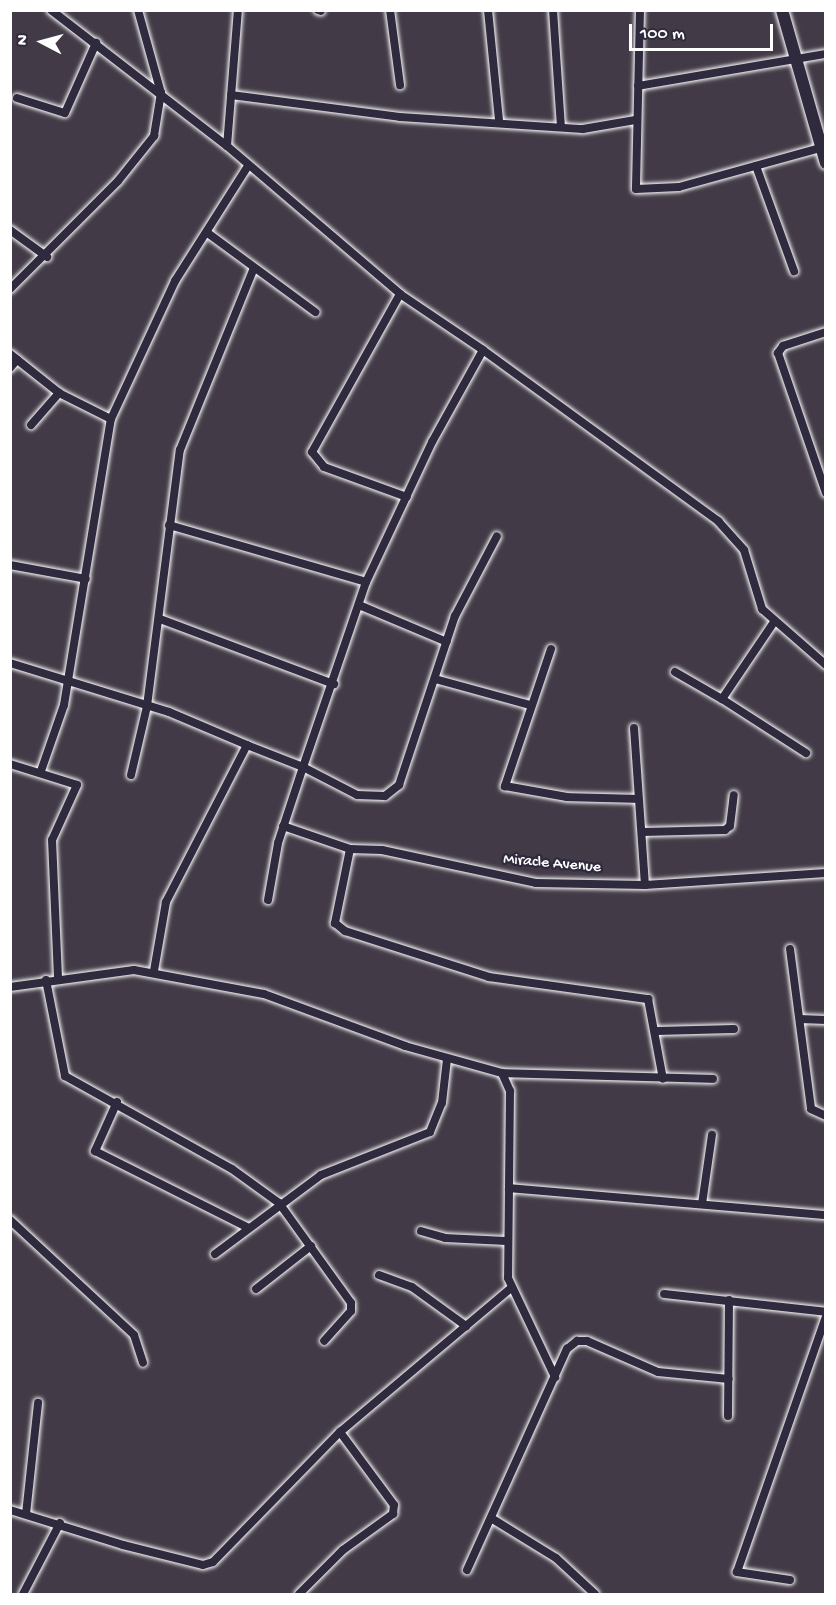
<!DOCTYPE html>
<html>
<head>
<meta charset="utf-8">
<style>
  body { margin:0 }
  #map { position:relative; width:836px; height:1605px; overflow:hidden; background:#423a46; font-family:"Gochi Hand",sans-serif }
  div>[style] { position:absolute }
  .roads { filter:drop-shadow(0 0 2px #fff) drop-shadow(0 0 2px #fff) }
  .street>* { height:8px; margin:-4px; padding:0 4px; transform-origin:4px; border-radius:4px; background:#2f2a3d }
  .secondary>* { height:12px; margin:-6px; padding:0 6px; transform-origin:6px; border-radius:6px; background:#2f2a3d }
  span { translate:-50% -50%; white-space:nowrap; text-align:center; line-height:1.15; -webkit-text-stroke:4.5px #2f2a3d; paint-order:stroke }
  .street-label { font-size:16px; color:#fff }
  .frame { position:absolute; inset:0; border:12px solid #fff; pointer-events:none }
  .north { position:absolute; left:12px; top:12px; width:60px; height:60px; -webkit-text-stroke:4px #2f2a3d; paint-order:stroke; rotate:276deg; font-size:16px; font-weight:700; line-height:24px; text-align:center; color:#fff }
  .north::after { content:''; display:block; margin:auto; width:21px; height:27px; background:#fff; clip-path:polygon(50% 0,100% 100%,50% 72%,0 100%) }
  .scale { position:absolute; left:629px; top:24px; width:144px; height:27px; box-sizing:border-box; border:3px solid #fff; border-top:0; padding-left:8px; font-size:18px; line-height:21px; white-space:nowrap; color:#fff; -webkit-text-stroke:4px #2f2a3d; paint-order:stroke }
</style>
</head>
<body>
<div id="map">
  <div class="roads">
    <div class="street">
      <div style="left:51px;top:10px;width:222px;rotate:37.7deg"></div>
      <div style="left:227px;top:146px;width:228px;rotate:40.5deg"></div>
      <div style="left:400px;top:294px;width:100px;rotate:34deg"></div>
      <div style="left:483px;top:350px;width:105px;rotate:119deg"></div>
      <div style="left:432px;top:442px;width:155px;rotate:115.2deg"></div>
      <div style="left:366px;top:582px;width:195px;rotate:108.8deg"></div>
      <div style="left:303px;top:767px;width:60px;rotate:-158.6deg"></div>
      <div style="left:247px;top:745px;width:177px;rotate:117.3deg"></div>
      <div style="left:166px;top:902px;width:70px;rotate:99.9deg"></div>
      <div style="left:318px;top:10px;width:3px;rotate:18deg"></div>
      <div style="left:390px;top:10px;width:76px;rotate:82.4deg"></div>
      <div style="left:488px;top:10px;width:111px;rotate:84.3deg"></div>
      <div style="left:553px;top:10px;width:116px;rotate:86.1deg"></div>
      <div style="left:640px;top:10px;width:179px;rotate:91.3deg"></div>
      <div style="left:636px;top:189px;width:43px;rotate:-2.7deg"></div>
      <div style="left:679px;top:187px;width:147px;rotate:-15.4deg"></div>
      <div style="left:638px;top:86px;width:191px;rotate:-9.7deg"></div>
      <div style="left:231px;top:95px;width:170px;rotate:7.4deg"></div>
      <div style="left:400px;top:117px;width:183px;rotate:3.8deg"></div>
      <div style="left:583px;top:129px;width:53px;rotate:-9.8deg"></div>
      <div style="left:17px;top:98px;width:50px;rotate:17.4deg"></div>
      <div style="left:65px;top:113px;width:77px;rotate:-66.1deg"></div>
      <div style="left:227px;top:146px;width:136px;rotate:-85.4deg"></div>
      <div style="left:756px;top:166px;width:112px;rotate:70.1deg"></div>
      <div style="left:10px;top:230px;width:46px;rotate:36.1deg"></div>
      <div style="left:209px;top:234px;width:132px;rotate:36.3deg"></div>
      <div style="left:10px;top:289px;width:153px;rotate:-45deg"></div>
      <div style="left:118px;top:181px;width:58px;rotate:-51.3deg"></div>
      <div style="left:154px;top:136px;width:44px;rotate:-80.8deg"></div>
      <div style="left:161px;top:93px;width:86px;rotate:-105.5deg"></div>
      <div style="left:400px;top:294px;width:181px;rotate:119.1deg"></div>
      <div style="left:312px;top:452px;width:19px;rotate:51deg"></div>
      <div style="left:324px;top:467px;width:88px;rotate:19.9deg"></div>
      <div style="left:826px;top:332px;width:45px;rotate:162deg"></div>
      <div style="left:783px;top:346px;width:9px;rotate:126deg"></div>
      <div style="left:778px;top:353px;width:148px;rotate:71.1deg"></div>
      <div style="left:483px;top:350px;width:291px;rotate:36deg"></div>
      <div style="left:718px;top:521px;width:39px;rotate:48deg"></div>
      <div style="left:744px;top:550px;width:62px;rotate:73deg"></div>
      <div style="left:762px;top:609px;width:85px;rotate:41.2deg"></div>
      <div style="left:10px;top:354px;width:63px;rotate:38.5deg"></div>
      <div style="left:59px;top:393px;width:58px;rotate:26.6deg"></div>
      <div style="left:10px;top:368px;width:11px;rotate:-49deg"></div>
      <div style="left:31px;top:425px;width:43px;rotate:-48.8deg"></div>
      <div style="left:169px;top:525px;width:205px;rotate:16.1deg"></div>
      <div style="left:10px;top:565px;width:77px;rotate:10.4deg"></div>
      <div style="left:359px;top:605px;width:95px;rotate:22.8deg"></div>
      <div style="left:160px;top:619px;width:186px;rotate:20.5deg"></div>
      <div style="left:774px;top:622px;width:93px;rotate:124deg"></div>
      <div style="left:722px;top:699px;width:100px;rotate:32.7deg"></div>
      <div style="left:551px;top:649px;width:145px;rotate:108.6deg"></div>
      <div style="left:505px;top:786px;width:63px;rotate:10.1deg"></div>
      <div style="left:567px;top:797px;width:70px;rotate:1.6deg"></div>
      <div style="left:10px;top:663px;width:166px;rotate:17.1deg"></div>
      <div style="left:169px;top:712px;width:85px;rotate:22.9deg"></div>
      <div style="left:675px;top:672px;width:54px;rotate:29.9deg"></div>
      <div style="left:435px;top:679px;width:98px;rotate:15.3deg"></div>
      <div style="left:634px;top:728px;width:157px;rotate:86deg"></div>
      <div style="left:10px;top:764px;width:70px;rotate:17.4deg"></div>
      <div style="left:77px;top:785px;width:60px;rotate:114.4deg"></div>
      <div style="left:52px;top:840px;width:138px;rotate:87.5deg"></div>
      <div style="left:41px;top:771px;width:70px;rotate:-70.8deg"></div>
      <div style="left:64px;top:705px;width:290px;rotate:-80.7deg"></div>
      <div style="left:111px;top:419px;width:152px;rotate:-65.1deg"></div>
      <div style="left:175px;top:281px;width:136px;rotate:-57.6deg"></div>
      <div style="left:131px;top:775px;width:71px;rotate:-76.9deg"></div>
      <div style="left:147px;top:706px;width:258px;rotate:-82.7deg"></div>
      <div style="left:180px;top:450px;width:196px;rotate:-67.9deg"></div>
      <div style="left:283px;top:826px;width:71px;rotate:18.9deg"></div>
      <div style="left:350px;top:849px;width:32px;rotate:2deg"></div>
      <div style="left:382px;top:850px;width:157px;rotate:12.1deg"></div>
      <div style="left:536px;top:883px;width:109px;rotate:1.1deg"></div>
      <div style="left:645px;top:885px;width:181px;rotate:-3.8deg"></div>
      <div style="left:643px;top:832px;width:82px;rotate:-1.4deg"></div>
      <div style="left:725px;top:830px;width:6px;rotate:-39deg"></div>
      <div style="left:730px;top:826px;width:31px;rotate:-83deg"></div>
      <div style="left:350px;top:849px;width:76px;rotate:101.5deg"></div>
      <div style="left:335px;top:923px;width:13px;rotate:39deg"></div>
      <div style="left:345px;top:931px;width:151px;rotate:17.7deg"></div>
      <div style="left:489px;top:977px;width:161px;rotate:7.9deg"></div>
      <div style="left:648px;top:999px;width:81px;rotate:79.4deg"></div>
      <div style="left:268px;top:900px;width:58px;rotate:-80deg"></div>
      <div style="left:278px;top:843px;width:80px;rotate:-71.8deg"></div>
      <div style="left:303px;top:767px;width:61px;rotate:27.4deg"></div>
      <div style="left:357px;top:795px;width:28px;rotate:2deg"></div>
      <div style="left:385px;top:796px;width:18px;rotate:-38deg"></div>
      <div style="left:399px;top:785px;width:178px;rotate:-71.7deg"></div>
      <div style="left:455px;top:616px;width:90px;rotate:-62.3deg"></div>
      <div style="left:790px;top:949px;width:161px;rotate:82.5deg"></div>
      <div style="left:811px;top:1109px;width:17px;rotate:25deg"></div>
      <div style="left:46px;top:980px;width:98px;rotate:78.8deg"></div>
      <div style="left:65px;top:1076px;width:191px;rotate:29.1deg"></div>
      <div style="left:232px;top:1169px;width:58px;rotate:35.9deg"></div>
      <div style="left:279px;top:1203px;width:123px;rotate:54.2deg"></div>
      <div style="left:351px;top:1303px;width:8px;rotate:90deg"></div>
      <div style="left:351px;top:1311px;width:40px;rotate:132deg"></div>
      <div style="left:10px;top:987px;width:125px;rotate:-7.8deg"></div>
      <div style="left:134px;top:970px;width:132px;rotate:10.5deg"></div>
      <div style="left:264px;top:994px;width:150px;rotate:20.2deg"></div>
      <div style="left:405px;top:1046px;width:101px;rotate:15.6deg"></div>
      <div style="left:502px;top:1073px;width:20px;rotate:66deg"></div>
      <div style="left:510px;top:1091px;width:97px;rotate:90.6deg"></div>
      <div style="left:509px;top:1188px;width:318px;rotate:4.9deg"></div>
      <div style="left:800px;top:1019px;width:26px;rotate:2deg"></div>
      <div style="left:657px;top:1031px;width:77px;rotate:-1.5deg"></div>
      <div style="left:502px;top:1073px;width:211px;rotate:1.6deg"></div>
      <div style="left:117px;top:1102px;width:54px;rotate:114.2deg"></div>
      <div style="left:95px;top:1151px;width:170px;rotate:26.6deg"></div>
      <div style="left:509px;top:1188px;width:90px;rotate:90.6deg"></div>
      <div style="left:508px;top:1278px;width:110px;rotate:64.6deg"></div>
      <div style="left:702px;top:1204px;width:70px;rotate:-81.8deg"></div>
      <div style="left:10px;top:1220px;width:169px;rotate:42.8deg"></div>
      <div style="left:134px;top:1335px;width:29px;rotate:72deg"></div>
      <div style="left:421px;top:1231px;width:25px;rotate:16deg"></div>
      <div style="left:445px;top:1238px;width:61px;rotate:2.8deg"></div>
      <div style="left:215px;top:1254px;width:132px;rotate:-36.7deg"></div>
      <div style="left:321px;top:1175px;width:117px;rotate:-21.5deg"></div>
      <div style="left:430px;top:1132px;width:31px;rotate:-68deg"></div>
      <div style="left:442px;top:1103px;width:44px;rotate:-83.5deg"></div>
      <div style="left:379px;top:1275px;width:35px;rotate:20deg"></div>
      <div style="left:412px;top:1287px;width:67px;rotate:35.8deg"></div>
      <div style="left:256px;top:1289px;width:70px;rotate:-38deg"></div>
      <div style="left:664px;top:1294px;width:163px;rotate:6.3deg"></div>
      <div style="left:728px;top:1416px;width:116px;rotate:-89.5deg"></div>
      <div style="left:10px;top:1510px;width:118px;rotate:17.2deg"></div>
      <div style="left:123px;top:1545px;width:82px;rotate:14deg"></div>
      <div style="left:203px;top:1565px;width:10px;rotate:-17deg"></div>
      <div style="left:213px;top:1562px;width:182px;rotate:-45.7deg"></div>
      <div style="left:340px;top:1432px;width:224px;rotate:-40.1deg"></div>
      <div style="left:26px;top:1514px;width:112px;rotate:-83.8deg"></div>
      <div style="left:491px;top:1518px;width:76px;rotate:31.6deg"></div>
      <div style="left:556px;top:1558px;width:53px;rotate:42.7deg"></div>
      <div style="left:467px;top:1570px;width:243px;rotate:-65.7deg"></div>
      <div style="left:567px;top:1349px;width:13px;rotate:-39deg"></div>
      <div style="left:577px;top:1341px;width:10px"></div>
      <div style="left:587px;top:1341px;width:77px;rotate:23.6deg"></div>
      <div style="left:658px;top:1372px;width:71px;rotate:5.6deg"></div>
      <div style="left:790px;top:1580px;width:54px;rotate:-171.4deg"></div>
      <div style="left:737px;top:1572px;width:270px;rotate:-70.8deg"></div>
      <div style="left:23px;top:1594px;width:80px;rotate:-62.5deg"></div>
      <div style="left:299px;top:1594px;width:62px;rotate:-45deg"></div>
      <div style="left:343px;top:1550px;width:62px;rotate:-35.8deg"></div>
      <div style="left:393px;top:1514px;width:9px;rotate:-84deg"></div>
      <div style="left:394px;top:1505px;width:91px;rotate:-126.5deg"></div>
    </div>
    <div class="secondary">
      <div style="left:782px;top:10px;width:159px;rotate:74deg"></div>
    </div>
  </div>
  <div class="street-label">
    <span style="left:552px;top:865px;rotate:5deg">Miracle Avenue</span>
  </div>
  <div class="frame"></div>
  <div class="north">N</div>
  <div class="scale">100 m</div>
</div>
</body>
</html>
